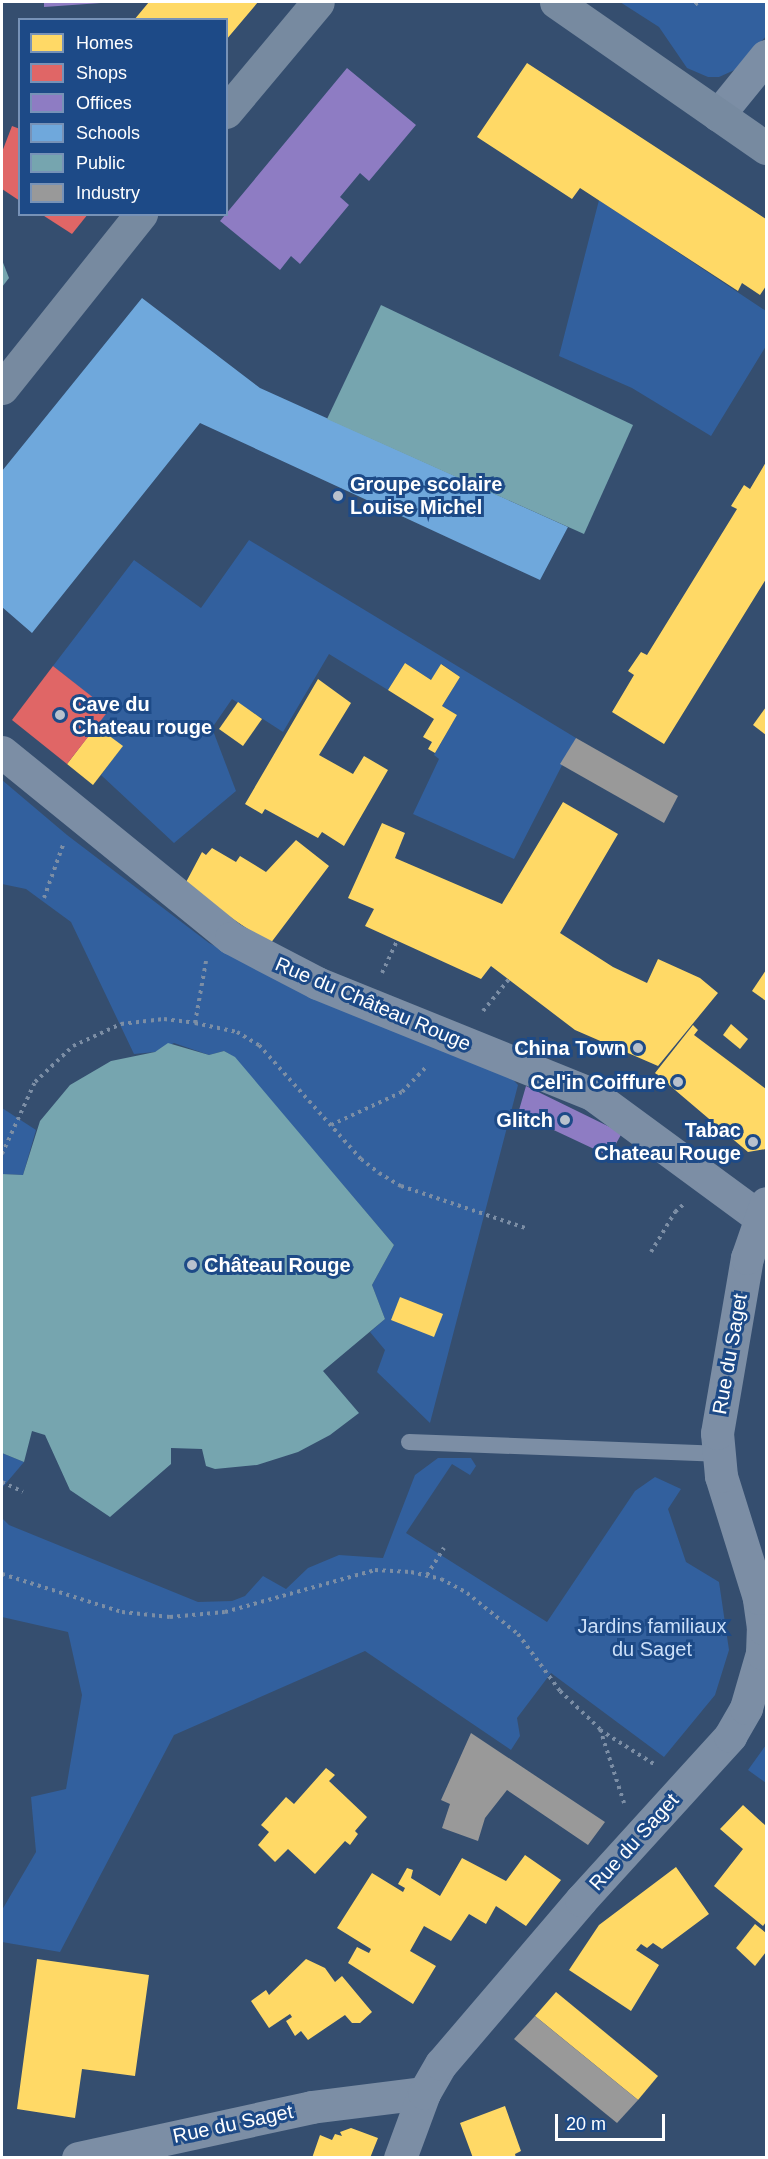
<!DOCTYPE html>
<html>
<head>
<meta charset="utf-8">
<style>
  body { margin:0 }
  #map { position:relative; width:768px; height:2159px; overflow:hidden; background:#354e6f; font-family:Arial,sans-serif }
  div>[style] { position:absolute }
  .green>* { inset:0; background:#32609e }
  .homes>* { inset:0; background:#ffd966 }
  .shops>* { inset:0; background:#e06666 }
  .offices>* { inset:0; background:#8e7cc3 }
  .schools>* { inset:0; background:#6fa8dc }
  .public>* { inset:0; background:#76a5af }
  .industry>* { inset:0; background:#999 }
  .path>* { height:4px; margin-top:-2px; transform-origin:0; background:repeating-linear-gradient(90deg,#7c8ea5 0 3px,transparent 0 7.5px) }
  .lane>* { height:16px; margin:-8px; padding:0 8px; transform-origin:8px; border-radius:8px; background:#7c8ea5 }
  .street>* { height:33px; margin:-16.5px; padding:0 16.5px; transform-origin:16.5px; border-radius:16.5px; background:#7c8ea5 }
  .secondary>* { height:33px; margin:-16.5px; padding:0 16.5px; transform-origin:16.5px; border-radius:16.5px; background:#778aa0 }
  .dots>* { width:16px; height:16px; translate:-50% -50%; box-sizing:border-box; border:3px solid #1d4a87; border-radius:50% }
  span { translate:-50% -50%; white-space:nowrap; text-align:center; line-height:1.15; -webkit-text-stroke:6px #1d4a87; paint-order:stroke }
  .poi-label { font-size:20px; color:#fff; font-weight:700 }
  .left { translate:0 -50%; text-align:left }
  .right { translate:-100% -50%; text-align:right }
  .street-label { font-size:20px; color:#fff }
  .park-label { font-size:20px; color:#cbdff8 }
  .frame { position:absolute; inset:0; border:3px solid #fff; pointer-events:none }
  .legend { position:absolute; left:18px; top:18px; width:210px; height:198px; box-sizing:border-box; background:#1d4a87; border:2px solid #7792b7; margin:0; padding:8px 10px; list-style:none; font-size:18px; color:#fff }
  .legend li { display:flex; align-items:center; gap:12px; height:30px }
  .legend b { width:30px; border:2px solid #7792b7 }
  .scale { position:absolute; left:555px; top:2114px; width:110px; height:27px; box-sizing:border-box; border:3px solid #fff; border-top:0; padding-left:8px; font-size:18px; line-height:21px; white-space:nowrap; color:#fff; -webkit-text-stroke:4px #1d4a87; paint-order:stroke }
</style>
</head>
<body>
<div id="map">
  <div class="green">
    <i style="clip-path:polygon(620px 2px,766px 2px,766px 36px,739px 68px,719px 77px,708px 77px,687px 68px,659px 27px)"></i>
    <i style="clip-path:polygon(599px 200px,766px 311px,766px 346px,711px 436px,632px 388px,559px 356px)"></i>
    <i style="clip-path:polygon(249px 540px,576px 738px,514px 859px,413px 814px,439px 759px,434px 755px,457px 715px,442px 706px,460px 677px,442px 664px,431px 680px,405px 663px,388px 690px,329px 654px,283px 732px,232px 699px,212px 728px,236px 791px,174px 843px,101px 775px,122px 747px,96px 726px,108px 710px,53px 666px,134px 560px,201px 608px)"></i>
    <i style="clip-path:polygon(2px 780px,67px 835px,209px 943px,321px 1000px,504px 1070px,518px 1085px,430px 1423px,377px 1372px,385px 1350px,370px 1332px,385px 1319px,372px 1285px,394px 1245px,234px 1057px,224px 1051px,209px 1055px,174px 1043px,155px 1052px,134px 1054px,71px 922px,26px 889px,2px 884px)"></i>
    <i style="clip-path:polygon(2px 1108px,36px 1130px,23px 1175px,2px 1174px)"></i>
    <i style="clip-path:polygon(2px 1453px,24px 1462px,2px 1488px)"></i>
    <i style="clip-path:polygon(438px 1458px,471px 1458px,476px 1466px,470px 1475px,452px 1464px,406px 1533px,547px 1622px,635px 1491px,655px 1477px,681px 1489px,668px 1509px,686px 1562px,719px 1582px,729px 1650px,715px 1695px,664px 1757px,551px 1673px,517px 1718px,520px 1736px,511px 1750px,365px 1651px,174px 1735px,60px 1952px,2px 1942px,2px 1910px,36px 1852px,31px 1797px,66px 1789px,82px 1695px,68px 1632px,2px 1617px,2px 1518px,9px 1525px,198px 1602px,232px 1601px,245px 1596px,263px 1576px,286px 1589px,308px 1568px,339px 1555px,383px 1558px,415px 1475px)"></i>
    <i style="clip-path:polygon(766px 1745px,766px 1783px,748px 1770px)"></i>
  </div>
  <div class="homes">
    <i style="clip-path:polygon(149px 2px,258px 2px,226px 40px,226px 20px,134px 20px)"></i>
    <i style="clip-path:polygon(527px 63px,766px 219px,766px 286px,760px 295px,742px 283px,738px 291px,580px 188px,572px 199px,477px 137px)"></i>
    <i style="clip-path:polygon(766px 462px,766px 579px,664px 744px,612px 712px,634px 675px,628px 671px,641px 652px,647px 655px,737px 509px,731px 506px,744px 485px,750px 489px)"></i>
    <i style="clip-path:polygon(405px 663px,431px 680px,441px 664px,460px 677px,442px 706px,457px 715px,435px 753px,428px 749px,432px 742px,423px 737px,434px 719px,388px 690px)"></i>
    <i style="clip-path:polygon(318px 679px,351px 703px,319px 755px,353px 774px,364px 756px,388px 770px,344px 846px,322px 832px,318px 838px,265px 809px,262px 814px,245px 804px)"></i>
    <i style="clip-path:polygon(238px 702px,262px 719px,243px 746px,219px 729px)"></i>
    <i style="clip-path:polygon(766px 707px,766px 735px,753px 725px)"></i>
    <i style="clip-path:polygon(96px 726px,123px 746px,93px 785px,67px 764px)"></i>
    <i style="clip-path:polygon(563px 802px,618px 834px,560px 933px,613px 967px,647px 983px,658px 959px,700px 978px,718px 993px,658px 1066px,575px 1030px,491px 966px,481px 979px,365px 926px,374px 909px,348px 898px,382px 823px,405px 833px,395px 858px,502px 904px)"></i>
    <i style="clip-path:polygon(296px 840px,329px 866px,270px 944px,184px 886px,202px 852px,206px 855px,212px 848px,236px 862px,240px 856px,266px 872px)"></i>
    <i style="clip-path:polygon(766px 970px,766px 1001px,752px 991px)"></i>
    <i style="clip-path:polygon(731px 1024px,748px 1039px,740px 1049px,723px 1035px)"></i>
    <i style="clip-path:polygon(693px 1025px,698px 1030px,694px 1035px,766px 1089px,766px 1149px,748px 1152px,655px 1073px)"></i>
    <i style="clip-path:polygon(400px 1297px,443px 1314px,434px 1337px,391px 1320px)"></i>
    <i style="clip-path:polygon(326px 1768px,335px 1775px,329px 1781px,367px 1817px,355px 1831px,358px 1834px,350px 1845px,345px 1841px,315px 1874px,288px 1849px,275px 1862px,258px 1845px,269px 1832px,261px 1825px,286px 1797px,294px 1804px)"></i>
    <i style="clip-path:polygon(743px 1805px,766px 1826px,766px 1922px,763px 1926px,714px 1886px,743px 1849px,720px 1829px)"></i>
    <i style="clip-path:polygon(525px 1855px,561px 1880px,526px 1926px,496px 1906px,486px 1924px,469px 1914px,451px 1941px,424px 1926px,410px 1951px,436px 1966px,413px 2004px,348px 1963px,357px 1947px,369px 1953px,371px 1949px,337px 1928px,372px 1873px,403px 1892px,405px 1888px,398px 1884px,407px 1868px,413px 1870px,411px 1878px,440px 1896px,462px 1858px,506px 1881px)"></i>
    <i style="clip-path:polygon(676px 1867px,709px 1914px,662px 1949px,653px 1943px,647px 1948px,641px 1944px,636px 1950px,659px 1965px,631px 2011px,569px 1970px,599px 1925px)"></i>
    <i style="clip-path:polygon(755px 1924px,766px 1933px,766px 1952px,755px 1966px,736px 1948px)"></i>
    <i style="clip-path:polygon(37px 1959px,149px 1975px,135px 2076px,82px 2069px,75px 2118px,17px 2109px)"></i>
    <i style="clip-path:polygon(306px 1959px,325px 1968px,335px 1982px,342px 1976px,372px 2012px,360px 2023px,352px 2023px,345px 2015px,308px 2040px,301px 2031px,295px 2036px,286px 2021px,292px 2017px,290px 2014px,269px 2028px,251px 2001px,266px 1990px,269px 1995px)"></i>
    <i style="clip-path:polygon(556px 1992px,658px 2076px,638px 2100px,535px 2016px)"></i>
    <i style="clip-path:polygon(505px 2106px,521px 2151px,515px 2154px,516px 2158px,473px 2158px,460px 2123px)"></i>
    <i style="clip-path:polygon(351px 2128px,378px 2138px,370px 2158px,312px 2158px,320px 2135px,332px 2140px,335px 2134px,342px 2136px,340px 2132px)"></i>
  </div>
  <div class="shops">
    <i style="clip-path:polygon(12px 126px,20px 129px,20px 201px,2px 189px,2px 152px)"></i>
    <i style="clip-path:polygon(41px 214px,88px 214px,72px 234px)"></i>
    <i style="clip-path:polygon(53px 666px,109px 710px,67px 764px,12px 720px)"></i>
  </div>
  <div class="offices">
    <i style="clip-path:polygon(44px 2px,101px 2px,101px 3px,44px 7px)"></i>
    <i style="clip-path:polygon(347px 68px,416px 125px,369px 181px,360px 173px,340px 197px,349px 205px,300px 264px,291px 256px,280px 270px,220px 221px)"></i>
    <i style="clip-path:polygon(526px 1086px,622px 1133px,609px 1156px,526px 1117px,522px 1126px,515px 1124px)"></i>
  </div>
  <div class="schools">
    <i style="clip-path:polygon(142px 298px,260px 388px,568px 527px,540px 580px,200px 423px,32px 633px,2px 607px,2px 471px)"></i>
  </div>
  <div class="public">
    <i style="clip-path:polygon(2px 260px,9px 278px,2px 287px)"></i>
    <i style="clip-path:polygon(381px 305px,633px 425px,584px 534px,327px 419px)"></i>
    <i style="clip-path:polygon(168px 1043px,209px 1055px,224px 1051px,235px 1057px,394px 1245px,372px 1285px,385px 1319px,323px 1371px,359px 1413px,330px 1435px,298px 1452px,257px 1465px,215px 1469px,206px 1466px,202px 1449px,171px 1448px,171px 1464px,110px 1517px,70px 1490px,45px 1435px,32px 1431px,24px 1462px,2px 1453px,2px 1174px,23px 1175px,40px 1121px,70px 1085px,111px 1061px,155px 1052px)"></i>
  </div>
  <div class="industry">
    <i style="clip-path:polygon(576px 738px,678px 796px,664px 823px,560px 764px)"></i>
    <i style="clip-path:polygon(471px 1733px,605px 1822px,588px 1845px,507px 1790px,485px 1818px,478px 1841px,442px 1828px,450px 1804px,441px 1800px)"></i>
    <i style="clip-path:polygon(535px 2016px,638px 2100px,617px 2123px,514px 2039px)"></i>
  </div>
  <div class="path">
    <i style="left:695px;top:5px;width:4px;rotate:-45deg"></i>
    <i style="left:44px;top:898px;width:56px;rotate:-70.3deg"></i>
    <i style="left:382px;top:973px;width:35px;rotate:-65deg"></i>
    <i style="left:483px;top:1011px;width:41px;rotate:-50.9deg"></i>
    <i style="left:195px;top:1023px;width:63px;rotate:-79.9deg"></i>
    <i style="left:331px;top:1125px;width:78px;rotate:-24.9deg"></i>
    <i style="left:402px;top:1092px;width:37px;rotate:-46deg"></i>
    <i style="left:2px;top:1154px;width:79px;rotate:-65.4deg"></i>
    <i style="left:35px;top:1082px;width:52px;rotate:-43.5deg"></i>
    <i style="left:73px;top:1046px;width:53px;rotate:-24.6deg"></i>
    <i style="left:121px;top:1024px;width:43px;rotate:-6.6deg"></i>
    <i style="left:164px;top:1019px;width:31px;rotate:7deg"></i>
    <i style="left:195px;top:1023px;width:43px;rotate:12.1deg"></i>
    <i style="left:237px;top:1032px;width:26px;rotate:31deg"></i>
    <i style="left:259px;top:1045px;width:153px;rotate:48.2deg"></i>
    <i style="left:361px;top:1159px;width:23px;rotate:38deg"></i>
    <i style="left:379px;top:1173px;width:26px;rotate:31deg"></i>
    <i style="left:401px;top:1186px;width:134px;rotate:18.7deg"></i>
    <i style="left:651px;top:1252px;width:47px;rotate:-59deg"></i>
    <i style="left:675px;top:1212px;width:12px;rotate:-42deg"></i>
    <i style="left:2px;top:1482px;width:23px;rotate:25deg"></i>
    <i style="left:2px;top:1574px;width:126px;rotate:17.6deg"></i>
    <i style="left:122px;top:1612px;width:48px;rotate:5.9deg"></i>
    <i style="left:170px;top:1617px;width:55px;rotate:-5.2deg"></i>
    <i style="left:225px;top:1612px;width:156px;rotate:-15.6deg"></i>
    <i style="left:375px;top:1570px;width:36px;rotate:3deg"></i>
    <i style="left:411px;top:1572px;width:31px;rotate:13deg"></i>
    <i style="left:441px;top:1579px;width:30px;rotate:28deg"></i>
    <i style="left:467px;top:1593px;width:65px;rotate:38.8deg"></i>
    <i style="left:518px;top:1634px;width:71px;rotate:53.6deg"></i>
    <i style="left:560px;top:1691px;width:55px;rotate:43.5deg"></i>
    <i style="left:600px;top:1729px;width:78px;rotate:72deg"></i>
    <i style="left:427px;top:1575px;width:32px;rotate:-58deg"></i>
    <i style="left:600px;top:1730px;width:67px;rotate:32.3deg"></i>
  </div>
  <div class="lane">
    <i style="left:409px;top:1442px;width:308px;rotate:2.2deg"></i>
  </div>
  <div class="street">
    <i style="left:718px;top:115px;width:76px;rotate:-50.9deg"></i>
    <i style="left:2px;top:752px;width:295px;rotate:39.1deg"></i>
    <i style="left:231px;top:938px;width:97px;rotate:27.6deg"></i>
    <i style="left:317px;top:983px;width:297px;rotate:22deg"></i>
    <i style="left:592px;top:1094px;width:216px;rotate:36.3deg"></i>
    <i style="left:78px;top:2158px;width:239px;rotate:-12.3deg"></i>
    <i style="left:311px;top:2107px;width:114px;rotate:-7.1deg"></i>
    <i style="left:400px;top:2158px;width:69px;rotate:-69.7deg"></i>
    <i style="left:424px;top:2093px;width:34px;rotate:-60deg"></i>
    <i style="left:441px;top:2064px;width:216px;rotate:-49.5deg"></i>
    <i style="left:581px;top:1900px;width:222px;rotate:-47.7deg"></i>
    <i style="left:730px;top:1736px;width:32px;rotate:-60deg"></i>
    <i style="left:746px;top:1708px;width:57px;rotate:-73.8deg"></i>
    <i style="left:762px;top:1653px;width:25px;rotate:-88deg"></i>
    <i style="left:763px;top:1628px;width:30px;rotate:-98deg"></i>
    <i style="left:759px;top:1598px;width:128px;rotate:-107.3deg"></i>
    <i style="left:721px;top:1476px;width:43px;rotate:-95.3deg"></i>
    <i style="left:717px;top:1433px;width:178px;rotate:-80.3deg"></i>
    <i style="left:747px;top:1258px;width:58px;rotate:-70.9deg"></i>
  </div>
  <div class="secondary">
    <i style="left:556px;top:2px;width:256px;rotate:34.8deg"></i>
    <i style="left:226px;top:112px;width:143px;rotate:-50.1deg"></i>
    <i style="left:2px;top:388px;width:223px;rotate:-51.4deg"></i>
  </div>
  <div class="dots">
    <i style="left:338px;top:496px;background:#b8c1cd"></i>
    <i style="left:60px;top:715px;background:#b8c1cd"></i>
    <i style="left:638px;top:1048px;background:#b8c1cd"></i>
    <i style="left:678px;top:1082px;background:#b8c1cd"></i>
    <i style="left:565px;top:1120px;background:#b8c1cd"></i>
    <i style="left:753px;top:1142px;background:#b8c1cd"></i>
    <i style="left:192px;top:1265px;background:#b8c1cd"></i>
  </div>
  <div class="poi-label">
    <span class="left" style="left:350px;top:496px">Groupe scolaire<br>Louise Michel</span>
    <span class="left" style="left:72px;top:716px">Cave du<br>Chateau rouge</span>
    <span class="right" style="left:626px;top:1048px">China Town</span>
    <span class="right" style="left:666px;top:1082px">Cel'in Coiffure</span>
    <span class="right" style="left:553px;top:1120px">Glitch</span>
    <span class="right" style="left:741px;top:1142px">Tabac<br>Chateau Rouge</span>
    <span class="left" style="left:204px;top:1265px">Château Rouge</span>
  </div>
  <div class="street-label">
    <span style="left:373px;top:1004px;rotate:23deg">Rue du Château Rouge</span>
    <span style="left:730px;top:1354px;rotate:-80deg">Rue du Saget</span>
    <span style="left:634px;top:1842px;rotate:-48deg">Rue du Saget</span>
    <span style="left:233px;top:2124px;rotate:-12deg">Rue du Saget</span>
  </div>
  <div class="park-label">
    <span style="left:652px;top:1638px">Jardins familiaux<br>du Saget</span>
  </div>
  <div class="frame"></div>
  <ul class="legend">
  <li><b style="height:16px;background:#ffd966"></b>Homes</li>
  <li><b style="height:16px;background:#e06666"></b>Shops</li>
  <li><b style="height:16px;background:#8e7cc3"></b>Offices</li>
  <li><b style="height:16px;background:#6fa8dc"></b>Schools</li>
  <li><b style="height:16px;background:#76a5af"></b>Public</li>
  <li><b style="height:16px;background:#999"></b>Industry</li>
  </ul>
  <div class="scale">20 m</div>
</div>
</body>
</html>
